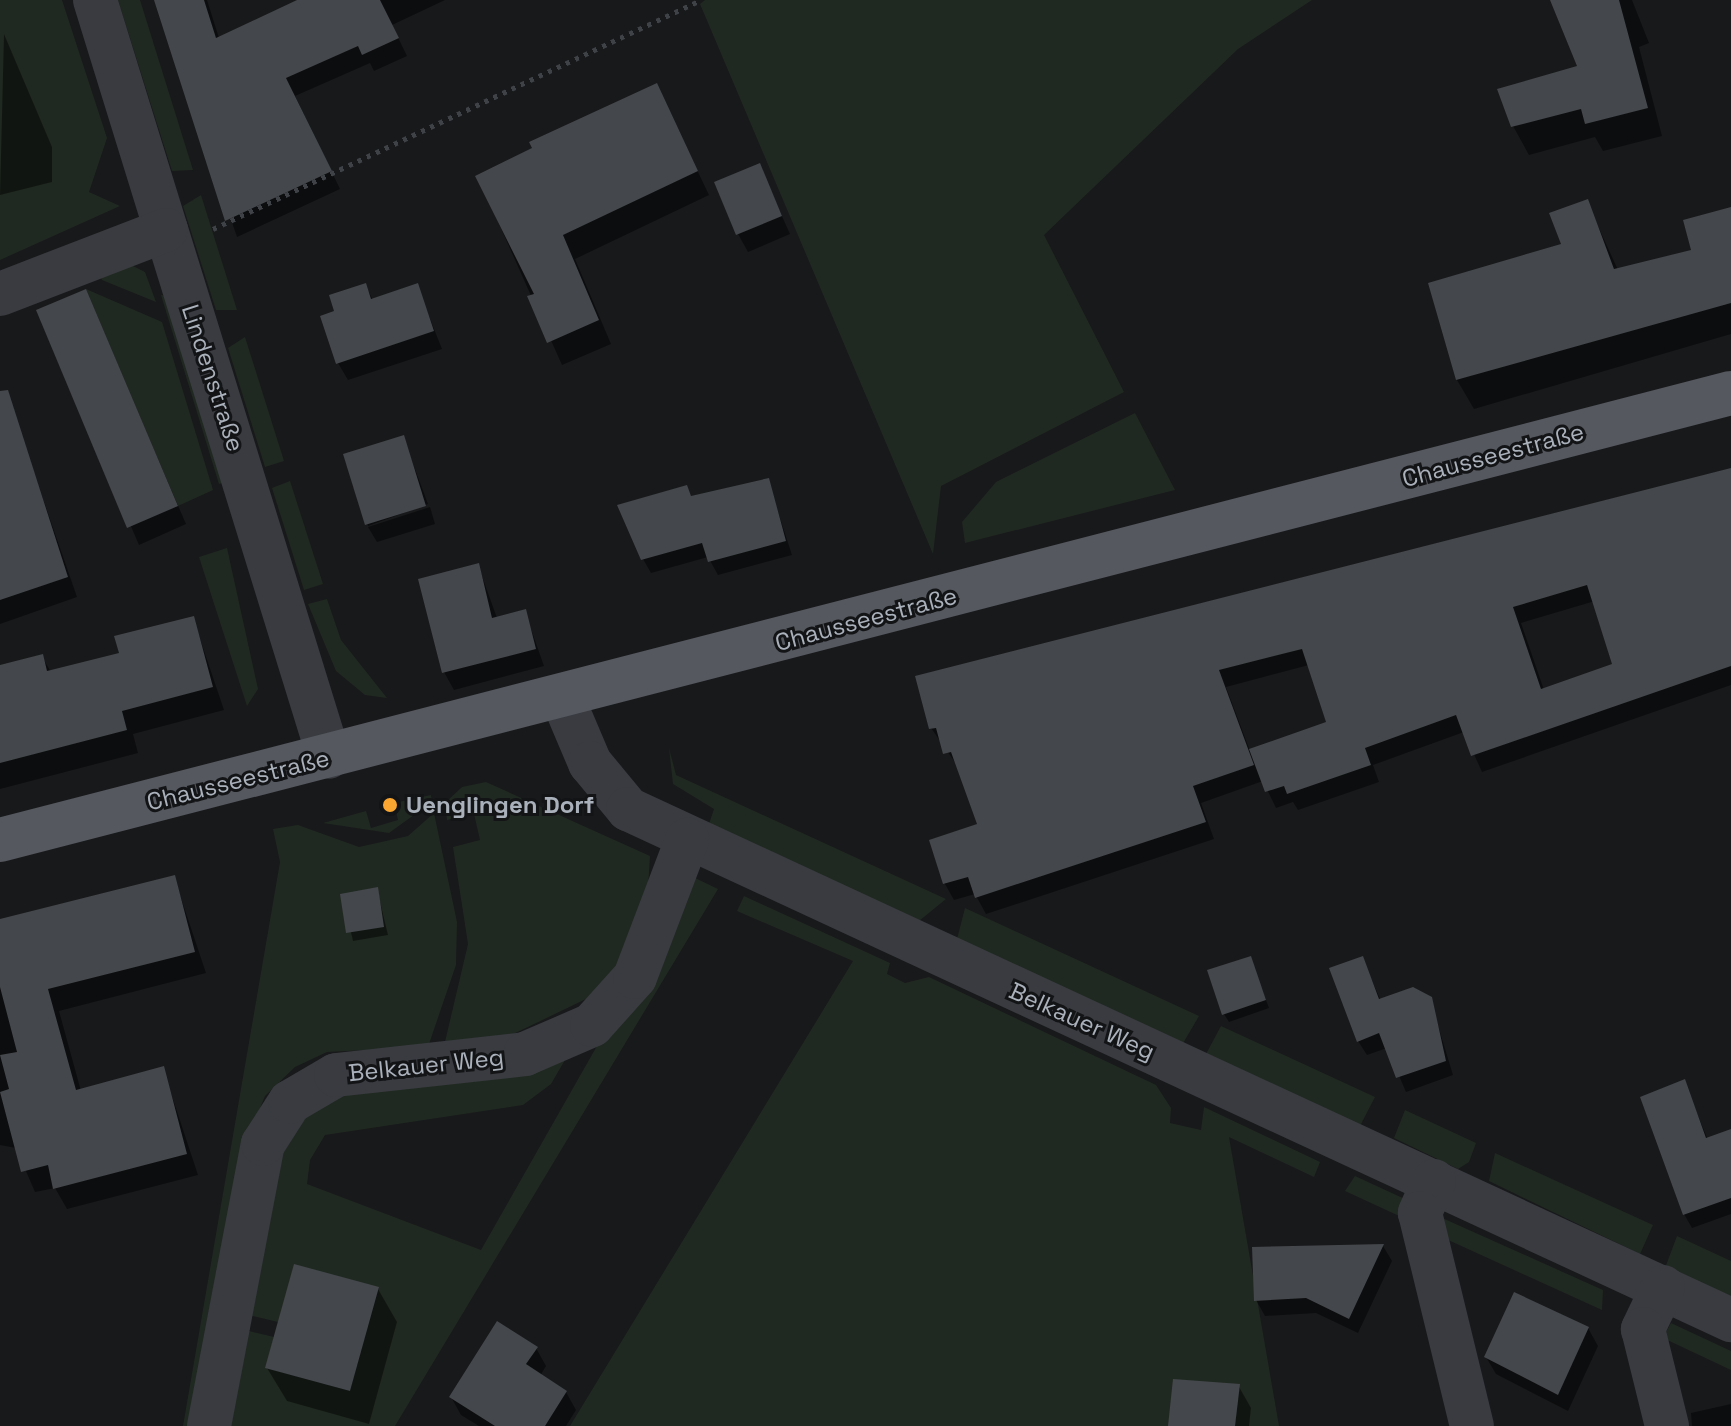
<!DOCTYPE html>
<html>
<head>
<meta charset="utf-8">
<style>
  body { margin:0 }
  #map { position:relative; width:1731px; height:1426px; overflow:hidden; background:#18191b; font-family:"Space Grotesk",sans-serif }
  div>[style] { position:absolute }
  .green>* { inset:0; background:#202921 }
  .shadow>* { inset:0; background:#0007 }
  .building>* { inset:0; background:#44474b }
  .path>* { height:5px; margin-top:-2.5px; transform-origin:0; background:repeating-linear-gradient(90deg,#3f4247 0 4px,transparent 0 10px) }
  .minor>* { height:44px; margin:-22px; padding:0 22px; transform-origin:22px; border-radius:22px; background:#393b40 }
  .major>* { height:44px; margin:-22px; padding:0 22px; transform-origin:22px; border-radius:22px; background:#55585f }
  .dots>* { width:22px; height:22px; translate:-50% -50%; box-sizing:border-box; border:4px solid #131416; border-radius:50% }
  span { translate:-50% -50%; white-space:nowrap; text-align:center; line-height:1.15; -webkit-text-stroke:6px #131416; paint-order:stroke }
  .street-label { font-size:24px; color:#aab1bb }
  .poi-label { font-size:24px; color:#aab1bb; font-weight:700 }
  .left { translate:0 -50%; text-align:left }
</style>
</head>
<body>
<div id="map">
  <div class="green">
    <i style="clip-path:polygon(0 0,62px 0,107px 138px,89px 192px,120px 206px,0 260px)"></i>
    <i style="clip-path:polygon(118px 0,140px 0,193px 170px,172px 171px)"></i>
    <i style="clip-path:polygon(705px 0,1312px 0,1238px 49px,1044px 235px,1124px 392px,941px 486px,933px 554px,700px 4px)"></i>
    <i style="clip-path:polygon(201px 195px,237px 310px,216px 310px,183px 206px)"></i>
    <i style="clip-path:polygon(125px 262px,145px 272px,156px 302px,102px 280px,95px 265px)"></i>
    <i style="clip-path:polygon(86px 289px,162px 322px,213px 490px,178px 506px)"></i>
    <i style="clip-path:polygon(161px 295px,167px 296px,229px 481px,219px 484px)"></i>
    <i style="clip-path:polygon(245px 337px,284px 461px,265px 467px,228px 348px)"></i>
    <i style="clip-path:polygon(1135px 413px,1175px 490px,965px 543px,962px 522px,996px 482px)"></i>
    <i style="clip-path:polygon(290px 481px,323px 584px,304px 590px,272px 488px)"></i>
    <i style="clip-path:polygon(227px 548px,258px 689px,247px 706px,199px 557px)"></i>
    <i style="clip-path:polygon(327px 599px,341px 640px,387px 698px,365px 695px,336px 671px,308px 604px)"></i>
    <i style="clip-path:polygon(669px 748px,676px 775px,946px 899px,919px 921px,709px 824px,714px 809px,673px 784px)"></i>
    <i style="clip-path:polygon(486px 782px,650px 856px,648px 888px,616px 974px,588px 998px,505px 1038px,444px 1046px,468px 944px,453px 847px,480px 840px,474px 814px,447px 820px,445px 803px,462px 787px)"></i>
    <i style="clip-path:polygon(431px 795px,432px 802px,389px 833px,323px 823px,366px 811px,371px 828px,398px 820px,394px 803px)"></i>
    <i style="clip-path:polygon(434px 813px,457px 922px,456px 965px,428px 1047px,327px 1052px,295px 1067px,265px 1096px,252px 1128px,197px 1426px,183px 1426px,280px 862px,273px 829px,298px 825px,359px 847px,408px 836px)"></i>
    <i style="clip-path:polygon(693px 877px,718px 889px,395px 1426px,223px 1426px,241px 1329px,274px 1337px,266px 1368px,350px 1391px,379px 1288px,278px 1322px,244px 1314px,280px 1140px,336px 1086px,572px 1048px,551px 1084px,523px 1105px,325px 1135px,310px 1160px,307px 1184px,481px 1250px)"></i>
    <i style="clip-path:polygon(744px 896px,890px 963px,887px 974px,905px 983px,929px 977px,1156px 1085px,1171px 1108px,1170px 1123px,1201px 1130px,1204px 1107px,1320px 1162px,1314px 1177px,1229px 1137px,1279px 1426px,570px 1426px,853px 961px,737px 911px)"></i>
    <i style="clip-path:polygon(965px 908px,1199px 1016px,1182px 1045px,957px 939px)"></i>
    <i style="clip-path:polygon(1221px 1026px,1375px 1097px,1360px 1126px,1206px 1054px)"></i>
    <i style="clip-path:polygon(1405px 1110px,1476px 1143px,1469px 1162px,1458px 1169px,1394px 1138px)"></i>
    <i style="clip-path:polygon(1495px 1153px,1653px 1225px,1640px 1254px,1489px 1181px)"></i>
    <i style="clip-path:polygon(1355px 1176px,1407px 1200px,1410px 1221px,1345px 1191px)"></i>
    <i style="clip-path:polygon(1440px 1217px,1603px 1290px,1602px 1310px,1435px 1234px)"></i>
    <i style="clip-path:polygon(1677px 1236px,1731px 1261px,1731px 1296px,1665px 1268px)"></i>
    <i style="clip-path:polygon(1671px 1323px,1731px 1351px,1731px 1370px,1663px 1338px)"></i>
  </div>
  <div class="shadow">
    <i style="clip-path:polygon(157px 0,207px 0,219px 38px,301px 0,445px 0,392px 25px,407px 56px,374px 71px,370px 63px,295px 96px,340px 189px,237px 237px)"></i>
    <i style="clip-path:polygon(1552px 0,1632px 0,1649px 43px,1639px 47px,1662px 136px,1603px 151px,1595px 137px,1529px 155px,1513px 126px,1579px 67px)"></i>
    <i style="clip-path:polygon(4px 34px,52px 147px,52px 182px,0 195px)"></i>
    <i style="clip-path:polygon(657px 86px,709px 195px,575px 259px,611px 344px,562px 365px,478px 177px)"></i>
    <i style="clip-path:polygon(759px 165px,790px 234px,748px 252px,738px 234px)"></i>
    <i style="clip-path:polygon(1587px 202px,1618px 270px,1694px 251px,1731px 210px,1731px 334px,1474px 409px,1457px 380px,1563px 245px)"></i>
    <i style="clip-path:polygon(365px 285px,373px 300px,417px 286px,442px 349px,348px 380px,338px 363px,336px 312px)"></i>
    <i style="clip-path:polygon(85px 291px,186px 524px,139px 545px,39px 311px)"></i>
    <i style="clip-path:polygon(403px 437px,428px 504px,368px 526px,345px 455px)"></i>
    <i style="clip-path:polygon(24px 444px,77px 597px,0 624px,0 454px)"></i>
    <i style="clip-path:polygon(evenodd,1731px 471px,1731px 685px,1482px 772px,1464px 732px,1373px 765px,1379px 782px,1298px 810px,1293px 802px,1276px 808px,1263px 781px,1201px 803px,1214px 839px,986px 914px,975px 894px,954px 900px,945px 884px,932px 841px,979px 825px,959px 768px,931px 728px,1731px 471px,1595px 601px,1614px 665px,1544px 690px,1521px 623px,1595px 601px,1731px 471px,1309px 665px,1329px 723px,1250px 751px,1226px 687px,1309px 665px)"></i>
    <i style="clip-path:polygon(768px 481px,792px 555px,718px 575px,708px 557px,651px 573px,643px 559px,686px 488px,692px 498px)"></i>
    <i style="clip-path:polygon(430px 507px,435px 524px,377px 542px,368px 527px)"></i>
    <i style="clip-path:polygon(478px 565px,497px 618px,525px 612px,544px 666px,454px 690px,444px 672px)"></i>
    <i style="clip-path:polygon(193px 618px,224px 710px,133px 734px,138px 753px,0 789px,0 667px,42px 657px,51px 672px,121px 655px)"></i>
    <i style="clip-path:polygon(174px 877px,206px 973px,59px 1011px,81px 1091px,163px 1069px,198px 1175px,67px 1209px,55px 1188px,35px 1192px,16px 1148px,0 1145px,0 921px)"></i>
    <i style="clip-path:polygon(377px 889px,388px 935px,353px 941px,342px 895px)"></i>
    <i style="clip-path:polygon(1362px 958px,1381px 1001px,1430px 999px,1453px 1075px,1406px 1092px,1387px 1048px,1367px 1055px,1358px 1041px)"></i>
    <i style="clip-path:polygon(1252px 963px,1269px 1008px,1229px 1022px,1224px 1014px)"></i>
    <i style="clip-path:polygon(1684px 1082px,1708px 1140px,1731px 1131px,1731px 1214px,1692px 1228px,1684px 1214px)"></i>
    <i style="clip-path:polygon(1383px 1246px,1392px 1261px,1358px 1333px,1316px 1313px,1265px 1316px,1256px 1300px,1254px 1249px)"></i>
    <i style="clip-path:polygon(378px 1289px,397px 1322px,369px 1424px,287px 1401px,267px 1368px)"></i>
    <i style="clip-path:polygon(1588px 1328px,1598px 1346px,1568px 1411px,1496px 1374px,1486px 1357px)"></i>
    <i style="clip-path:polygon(536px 1348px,546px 1366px,540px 1376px,566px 1392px,576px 1410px,566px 1426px,479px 1426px,461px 1415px,451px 1397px)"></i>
    <i style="clip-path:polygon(1238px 1385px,1251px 1408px,1249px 1426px,1170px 1426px)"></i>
    <i style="clip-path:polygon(1731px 1404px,1731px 1426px,1692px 1426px,1691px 1413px)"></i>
  </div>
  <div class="building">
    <i style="clip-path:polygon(154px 0,204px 0,216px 38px,297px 0,380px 0,399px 38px,362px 55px,358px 46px,286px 78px,332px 171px,225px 221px)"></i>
    <i style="clip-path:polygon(1550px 0,1619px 0,1648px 108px,1585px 124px,1581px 109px,1511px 127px,1497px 89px,1577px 66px)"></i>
    <i style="clip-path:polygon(657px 83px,698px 171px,563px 235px,599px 320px,547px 343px,527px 296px,534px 294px,475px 176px,532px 148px,529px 142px)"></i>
    <i style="clip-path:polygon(760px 163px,782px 216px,736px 235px,714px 182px)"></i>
    <i style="clip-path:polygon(1588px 199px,1614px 269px,1691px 250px,1683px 220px,1731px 207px,1731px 303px,1456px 380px,1428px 283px,1561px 244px,1549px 213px)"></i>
    <i style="clip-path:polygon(366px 283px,371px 299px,418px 283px,434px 331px,336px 364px,320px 316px,334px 311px,329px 295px)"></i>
    <i style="clip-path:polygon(86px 289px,178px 506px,127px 528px,36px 310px)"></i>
    <i style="clip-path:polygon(8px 390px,68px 577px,0 600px,0 391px)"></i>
    <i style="clip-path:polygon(404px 435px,426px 506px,365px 525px,343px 454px)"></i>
    <i style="clip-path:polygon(evenodd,1731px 468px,1731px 666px,1471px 756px,1456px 715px,1365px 748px,1371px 765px,1287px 794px,1284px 786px,1265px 792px,1249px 749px,1326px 722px,1302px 649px,1219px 670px,1254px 765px,1193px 786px,1206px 822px,975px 898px,968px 877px,943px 884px,929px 840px,977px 824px,951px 752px,943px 754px,936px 728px,929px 729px,915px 676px,1731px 468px,1587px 585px,1612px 664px,1541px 689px,1513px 607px,1587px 585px)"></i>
    <i style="clip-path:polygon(769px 478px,786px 541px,708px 562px,702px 543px,641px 560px,617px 505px,687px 485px,691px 496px)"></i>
    <i style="clip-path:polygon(479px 563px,492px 618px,526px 609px,536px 649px,442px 673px,418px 579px)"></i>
    <i style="clip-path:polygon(194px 616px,213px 687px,122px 711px,127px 730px,0 763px,0 665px,43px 654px,47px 671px,119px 653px,114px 636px)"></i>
    <i style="clip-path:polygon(175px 875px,195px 952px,48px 989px,76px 1090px,164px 1066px,187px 1154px,53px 1189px,48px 1165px,21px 1172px,0 1092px,9px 1089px,0 1055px,17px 1052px,0 987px,0 919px)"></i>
    <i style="clip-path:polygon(378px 887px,384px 927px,346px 933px,340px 894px)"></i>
    <i style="clip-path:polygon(1251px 956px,1266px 1000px,1222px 1015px,1207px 970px)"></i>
    <i style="clip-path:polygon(1363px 956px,1379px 999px,1413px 987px,1432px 997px,1446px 1061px,1396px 1078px,1379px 1033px,1357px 1042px,1329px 968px)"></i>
    <i style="clip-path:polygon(1685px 1079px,1706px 1138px,1731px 1129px,1731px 1198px,1683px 1215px,1640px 1097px)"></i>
    <i style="clip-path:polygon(1384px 1244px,1349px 1319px,1306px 1298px,1254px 1301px,1252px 1247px)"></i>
    <i style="clip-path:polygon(294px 1264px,379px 1287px,350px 1391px,265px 1368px)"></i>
    <i style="clip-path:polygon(1514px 1292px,1589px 1327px,1558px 1395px,1484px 1357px)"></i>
    <i style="clip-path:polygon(497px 1321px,538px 1347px,526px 1364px,567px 1391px,545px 1426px,495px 1426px,449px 1397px)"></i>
    <i style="clip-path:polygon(1173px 1379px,1240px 1384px,1235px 1426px,1168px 1426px)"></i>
  </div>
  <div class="path">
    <i style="left:213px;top:229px;width:539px;rotate:-25.14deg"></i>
  </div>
  <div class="minor">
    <i style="left:95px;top:0;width:792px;rotate:72.82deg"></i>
    <i style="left:0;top:294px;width:178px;rotate:-21.1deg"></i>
    <i style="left:562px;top:697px;width:72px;rotate:67deg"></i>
    <i style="left:590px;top:763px;width:60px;rotate:50.4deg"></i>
    <i style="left:628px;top:809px;width:1216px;rotate:24.86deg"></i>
    <i style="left:1434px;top:1181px;width:35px;rotate:114deg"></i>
    <i style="left:1420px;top:1213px;width:219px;rotate:76.3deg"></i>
    <i style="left:1663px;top:1287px;width:47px;rotate:115.5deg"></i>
    <i style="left:1643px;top:1329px;width:100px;rotate:76.1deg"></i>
    <i style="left:209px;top:1426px;width:287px;rotate:-79.2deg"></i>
    <i style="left:263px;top:1144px;width:50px;rotate:-57.3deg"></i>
    <i style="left:290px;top:1102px;width:53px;rotate:-30.4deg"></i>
    <i style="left:336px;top:1075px;width:190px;rotate:-6.3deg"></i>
    <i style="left:525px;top:1054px;width:73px;rotate:-23.4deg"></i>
    <i style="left:592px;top:1025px;width:64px;rotate:-48.1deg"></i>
    <i style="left:635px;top:977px;width:147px;rotate:-69.2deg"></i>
  </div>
  <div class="major">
    <i style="left:0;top:840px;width:1788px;rotate:-14.48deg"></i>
  </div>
  <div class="dots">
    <i style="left:390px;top:805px;background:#faa631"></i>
  </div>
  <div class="street-label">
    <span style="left:213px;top:378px;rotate:72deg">Lindenstraße</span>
    <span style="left:1493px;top:455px;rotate:-15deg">Chausseestraße</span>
    <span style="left:866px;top:619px;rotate:-15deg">Chausseestraße</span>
    <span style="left:238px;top:780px;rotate:-14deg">Chausseestraße</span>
    <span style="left:1082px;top:1021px;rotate:24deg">Belkauer Weg</span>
    <span style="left:426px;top:1065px;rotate:-6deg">Belkauer Weg</span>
  </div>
  <div class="poi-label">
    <span class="left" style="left:406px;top:805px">Uenglingen Dorf</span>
  </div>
</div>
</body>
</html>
